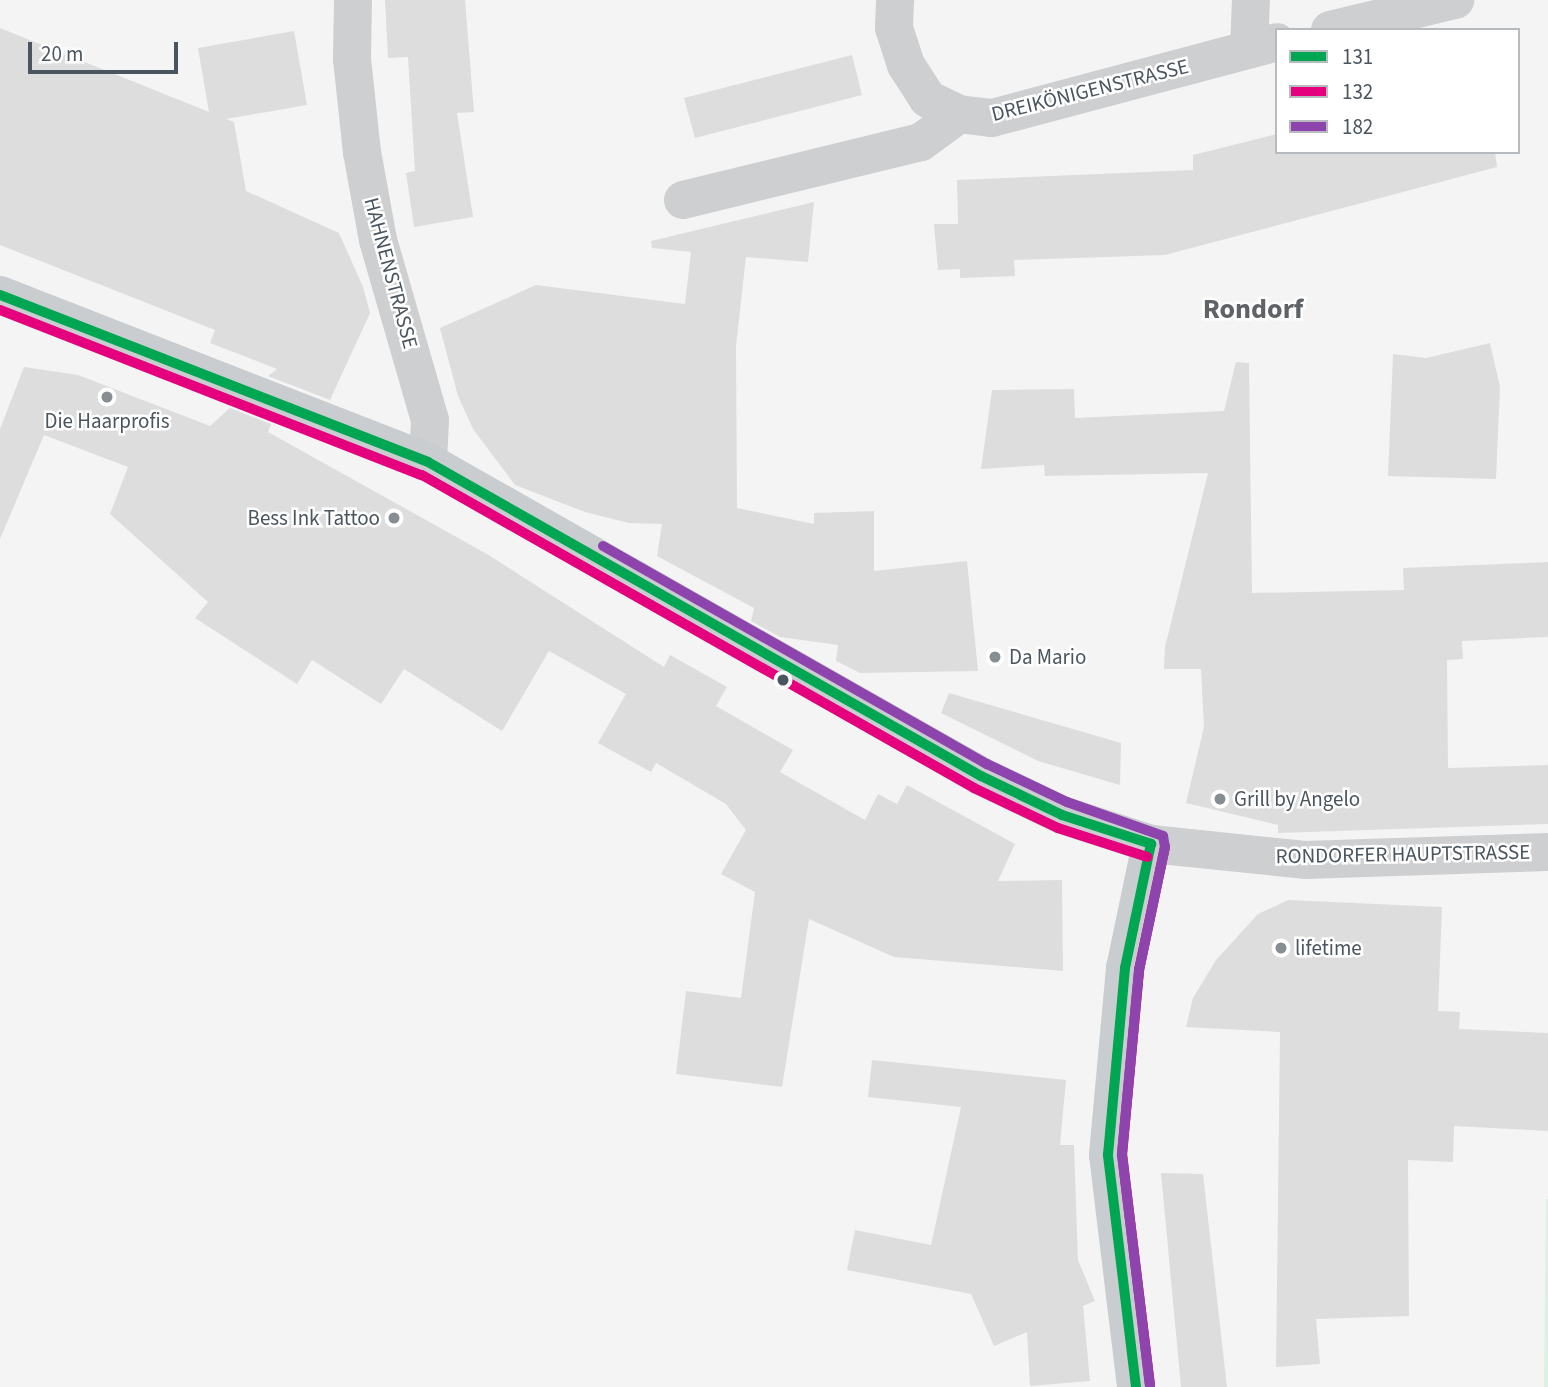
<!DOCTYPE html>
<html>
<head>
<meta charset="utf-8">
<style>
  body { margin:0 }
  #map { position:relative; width:1548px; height:1387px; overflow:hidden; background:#f4f4f4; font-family:"Source Sans 3",sans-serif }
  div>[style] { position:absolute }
  .green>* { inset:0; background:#daf1e4 }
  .building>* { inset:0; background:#ddddde }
  .minor>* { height:38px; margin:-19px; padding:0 19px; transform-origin:19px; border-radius:19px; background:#cecfd1 }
  .major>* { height:38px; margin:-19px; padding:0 19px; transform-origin:19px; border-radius:19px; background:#cacdd0 }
  .bus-1>* { height:10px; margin:-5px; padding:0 5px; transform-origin:5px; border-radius:5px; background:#00a651 }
  .bus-2>* { height:10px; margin:-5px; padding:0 5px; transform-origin:5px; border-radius:5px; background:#e5007d }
  .bus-3>* { height:10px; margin:-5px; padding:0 5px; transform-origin:5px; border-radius:5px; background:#8e44ad }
  .dots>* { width:19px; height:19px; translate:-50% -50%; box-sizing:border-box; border:4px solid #fff; border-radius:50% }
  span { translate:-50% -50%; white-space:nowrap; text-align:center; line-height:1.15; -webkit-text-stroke:5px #fff; paint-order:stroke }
  .street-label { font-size:21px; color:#4b555f }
  .poi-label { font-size:21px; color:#4b555f }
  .right { translate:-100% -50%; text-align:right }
  .left { translate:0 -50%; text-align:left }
  .district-label { font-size:28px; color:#5f6367; font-weight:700 }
  .legend { position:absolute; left:1275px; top:28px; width:245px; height:126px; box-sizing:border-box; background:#fff; border:2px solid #b7bbbf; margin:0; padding:9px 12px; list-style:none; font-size:21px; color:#4b555f }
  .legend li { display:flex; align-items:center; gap:14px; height:35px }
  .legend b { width:35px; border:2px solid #b7bbbf }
  .scale { position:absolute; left:28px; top:42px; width:150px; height:32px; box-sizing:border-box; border:4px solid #4b555f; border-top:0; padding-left:9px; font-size:21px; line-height:24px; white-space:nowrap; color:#4b555f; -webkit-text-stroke:5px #fff; paint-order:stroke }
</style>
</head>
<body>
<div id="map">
  <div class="green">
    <i style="clip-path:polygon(1546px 1199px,1548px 1199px,1548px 1387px,1544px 1387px)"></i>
  </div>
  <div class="building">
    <i style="clip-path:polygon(385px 0,465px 0,474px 112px,457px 113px,473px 217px,414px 227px,406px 173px,415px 171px,408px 57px,388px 58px)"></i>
    <i style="clip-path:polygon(0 28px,209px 112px,198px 48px,294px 31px,307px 105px,226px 119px,234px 122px,246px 191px,339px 233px,363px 287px,370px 313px,330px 400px,268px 376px,277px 369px,210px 343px,215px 330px,0 245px)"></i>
    <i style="clip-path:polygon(852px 55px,862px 95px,695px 138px,684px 98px)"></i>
    <i style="clip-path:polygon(1277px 134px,1277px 152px,1495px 152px,1497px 167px,1165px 255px,1014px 260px,1015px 276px,960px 278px,960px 269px,938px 270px,934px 224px,958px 224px,957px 180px,1193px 170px,1193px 155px)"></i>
    <i style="clip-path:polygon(814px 202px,808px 262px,746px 257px,736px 346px,737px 508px,814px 524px,814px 513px,874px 511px,874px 571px,967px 561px,978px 671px,860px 673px,836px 661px,838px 645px,780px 637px,751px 621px,754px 608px,657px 556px,662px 524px,629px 523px,585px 512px,515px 485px,473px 429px,458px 396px,440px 328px,536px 285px,685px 304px,691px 252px,652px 248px,651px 241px)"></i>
    <i style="clip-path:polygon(1490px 343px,1500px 387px,1496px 479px,1388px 476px,1393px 354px,1426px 358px)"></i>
    <i style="clip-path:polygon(1236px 362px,1249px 363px,1252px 593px,1404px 590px,1403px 568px,1548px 562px,1548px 637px,1462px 641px,1463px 659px,1447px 660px,1448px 768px,1548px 765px,1548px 824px,1278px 833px,1278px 825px,1186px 803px,1204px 727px,1201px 669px,1164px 669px,1165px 647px,1208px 473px,1045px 476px,1044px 465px,981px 469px,992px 390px,1074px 389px,1075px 418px,1224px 411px)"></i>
    <i style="clip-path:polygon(24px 367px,78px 375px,210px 426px,230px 408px,271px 424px,268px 432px,487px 554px,664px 667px,670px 655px,727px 687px,716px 706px,793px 750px,780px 772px,865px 820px,878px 794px,897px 804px,907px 785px,1015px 844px,998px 881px,1062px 880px,1063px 971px,894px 957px,809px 919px,782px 1087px,676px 1074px,686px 991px,741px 998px,755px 892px,721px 874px,746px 830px,726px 804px,656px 763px,651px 772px,598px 743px,626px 694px,549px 651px,502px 731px,404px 669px,381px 704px,312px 660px,297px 684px,195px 618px,208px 602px,110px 514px,128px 467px,44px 435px,0 539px,0 429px)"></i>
    <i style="clip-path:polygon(949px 693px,1121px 743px,1120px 785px,1038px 761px,941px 713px)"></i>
    <i style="clip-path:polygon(1288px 900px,1442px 907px,1438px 1011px,1460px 1012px,1459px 1029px,1548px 1033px,1548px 1131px,1454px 1126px,1453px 1162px,1408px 1160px,1409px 1316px,1316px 1319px,1320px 1364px,1276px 1367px,1280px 1032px,1186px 1027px,1193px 998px,1216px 960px,1258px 914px)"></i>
    <i style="clip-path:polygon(872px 1060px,1066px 1080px,1060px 1145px,1074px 1145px,1078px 1260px,1095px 1301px,1083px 1306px,1090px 1381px,1030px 1386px,1027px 1332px,994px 1346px,971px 1294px,847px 1270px,855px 1230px,931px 1245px,961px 1107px,868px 1097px)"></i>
    <i style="clip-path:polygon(1161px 1173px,1203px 1174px,1227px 1387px,1181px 1387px)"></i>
  </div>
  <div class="minor">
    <i style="left:353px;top:0;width:59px;rotate:91deg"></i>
    <i style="left:352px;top:59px;width:94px;rotate:83.9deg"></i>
    <i style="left:362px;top:152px;width:89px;rotate:79.7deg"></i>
    <i style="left:378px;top:240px;width:187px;rotate:73.9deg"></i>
    <i style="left:430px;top:420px;width:42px;rotate:92.7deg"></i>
    <i style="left:895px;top:0;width:28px;rotate:92deg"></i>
    <i style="left:894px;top:28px;width:39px;rotate:72deg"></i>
    <i style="left:906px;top:65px;width:40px;rotate:57.1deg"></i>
    <i style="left:928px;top:99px;width:34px;rotate:26deg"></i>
    <i style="left:959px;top:114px;width:33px;rotate:7deg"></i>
    <i style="left:992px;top:118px;width:295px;rotate:-14.9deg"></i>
    <i style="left:1330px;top:30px;width:129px;rotate:-13.5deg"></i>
    <i style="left:1249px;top:49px;width:49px;rotate:-87.7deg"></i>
    <i style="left:683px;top:200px;width:245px;rotate:-13.7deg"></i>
    <i style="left:921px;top:142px;width:47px;rotate:-36.4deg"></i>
    <i style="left:1151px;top:844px;width:155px;rotate:5.9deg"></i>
    <i style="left:1305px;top:860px;width:243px;rotate:-1.9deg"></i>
  </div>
  <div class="major">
    <i style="left:0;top:295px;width:459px;rotate:21.3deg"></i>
    <i style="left:428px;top:462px;width:636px;rotate:29.59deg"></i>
    <i style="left:981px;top:776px;width:90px;rotate:25.7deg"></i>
    <i style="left:1062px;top:815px;width:94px;rotate:18deg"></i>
    <i style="left:1151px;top:844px;width:127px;rotate:101.8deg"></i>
    <i style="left:1125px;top:968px;width:188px;rotate:95.2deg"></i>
    <i style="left:1108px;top:1155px;width:234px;rotate:83.1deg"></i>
  </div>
  <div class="bus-1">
    <i style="left:0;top:295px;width:459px;rotate:21.3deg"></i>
    <i style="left:428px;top:462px;width:636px;rotate:29.59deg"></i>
    <i style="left:981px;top:776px;width:90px;rotate:25.7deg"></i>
    <i style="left:1062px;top:815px;width:94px;rotate:18deg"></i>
    <i style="left:1136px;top:1387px;width:234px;rotate:-96.9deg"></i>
    <i style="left:1108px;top:1155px;width:188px;rotate:-84.8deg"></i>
    <i style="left:1125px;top:968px;width:127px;rotate:-78.2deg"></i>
  </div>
  <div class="bus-2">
    <i style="left:0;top:310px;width:453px;rotate:21.4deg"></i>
    <i style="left:422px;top:475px;width:635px;rotate:29.55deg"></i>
    <i style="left:974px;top:788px;width:93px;rotate:25.5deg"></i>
    <i style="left:1058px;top:828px;width:94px;rotate:18deg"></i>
    <i style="left:1150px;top:1385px;width:232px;rotate:-96.9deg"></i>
    <i style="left:1122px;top:1155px;width:186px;rotate:-84.7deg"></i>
    <i style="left:1139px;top:970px;width:126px;rotate:-78.1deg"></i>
  </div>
  <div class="bus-3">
    <i style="left:603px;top:546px;width:442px;rotate:29.6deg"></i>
    <i style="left:987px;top:764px;width:89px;rotate:25.4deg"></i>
    <i style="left:1067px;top:802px;width:102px;rotate:19.5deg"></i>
    <i style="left:1163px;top:836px;width:11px;rotate:80deg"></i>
    <i style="left:1165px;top:847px;width:126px;rotate:101.9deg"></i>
    <i style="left:1139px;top:970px;width:186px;rotate:95.3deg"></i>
    <i style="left:1122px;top:1155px;width:232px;rotate:83.1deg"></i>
  </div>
  <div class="dots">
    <i style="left:107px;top:397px;background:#868d93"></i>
    <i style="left:394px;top:518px;background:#868d93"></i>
    <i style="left:995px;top:657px;background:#868d93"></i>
    <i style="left:783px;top:680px;background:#4b555f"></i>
    <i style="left:1220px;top:799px;background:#868d93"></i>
    <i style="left:1281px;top:948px;background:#868d93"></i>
  </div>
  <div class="street-label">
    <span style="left:1090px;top:90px;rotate:-14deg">DREIKÖNIGENSTRASSE</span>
    <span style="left:391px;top:273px;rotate:75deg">HAHNENSTRASSE</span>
    <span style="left:1403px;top:854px;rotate:-1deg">RONDORFER HAUPTSTRASSE</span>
  </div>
  <div class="poi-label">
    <span style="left:107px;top:421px">Die Haarprofis</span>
    <span class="right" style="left:380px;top:518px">Bess Ink Tattoo</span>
    <span class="left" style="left:1009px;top:657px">Da Mario</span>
    <span class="left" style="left:1234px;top:799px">Grill by Angelo</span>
    <span class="left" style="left:1295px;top:948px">lifetime</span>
  </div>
  <div class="district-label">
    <span style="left:1253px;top:309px">Rondorf</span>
  </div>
  <ul class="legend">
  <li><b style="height:9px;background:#00a651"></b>131</li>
  <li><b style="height:9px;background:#e5007d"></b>132</li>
  <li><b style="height:9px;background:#8e44ad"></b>182</li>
  </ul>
  <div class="scale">20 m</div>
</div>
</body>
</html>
